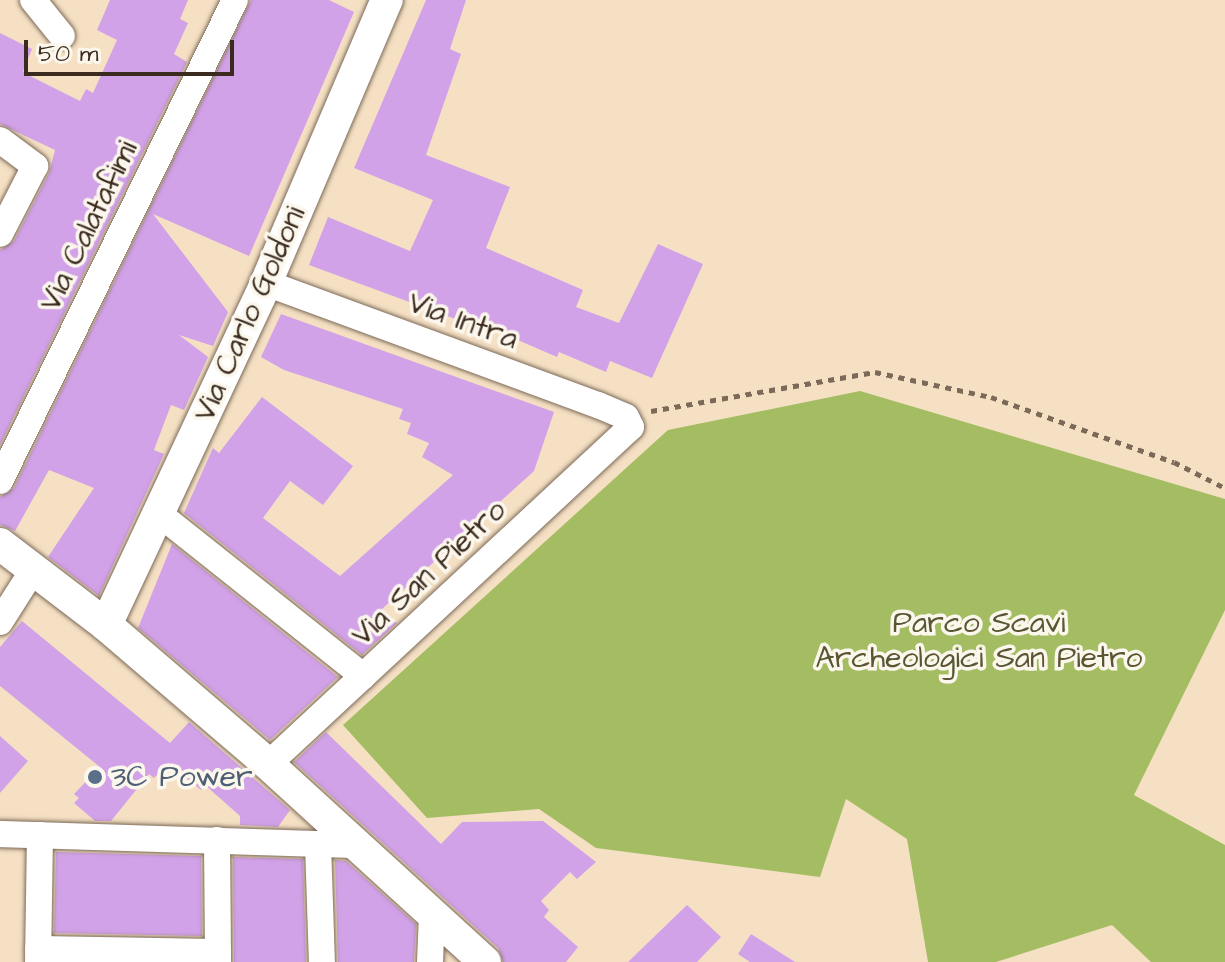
<!DOCTYPE html>
<html>
<head>
<meta charset="utf-8">
<style>
  body { margin:0 }
  #map { position:relative; width:1225px; height:962px; overflow:hidden; background:#f5e0c4; font-family:"Architects Daughter",sans-serif }
  div>[style] { position:absolute }
  .green>* { inset:0; background:#a4bd63 }
  .building>* { inset:0; background:#d2a2e8 }
  .path>* { height:5px; margin-top:-2.5px; transform-origin:0; background:repeating-linear-gradient(90deg,#7c6a58 0 6px,transparent 0 12px) }
  .roads { filter:drop-shadow(0 0 2px #7c6a58) drop-shadow(0 0 2px #7c6a58) }
  .minor>* { height:26px; margin:-13px; padding:0 13px; transform-origin:13px; border-radius:13px; background:#fff }
  .tertiary>* { height:32px; margin:-16px; padding:0 16px; transform-origin:16px; border-radius:16px; background:#fff }
  .dots>* { width:22px; height:22px; translate:-50% -50%; box-sizing:border-box; border:4px solid #fbf7ec; border-radius:50% }
  span { translate:-50% -50%; white-space:nowrap; text-align:center; line-height:1.15; -webkit-text-stroke:7px #fbf7ec; paint-order:stroke }
  .street-label { font-size:30px; color:#3b2a1e }
  .park-label { font-size:30px; color:#5a5633 }
  .service-label { font-size:30px; color:#4e5e75 }
  .left { translate:0 -50%; text-align:left }
  .scale { position:absolute; left:24px; top:40px; width:210px; height:36px; box-sizing:border-box; border:4px solid #3b2a1e; border-top:0; padding-left:10px; font-size:24px; line-height:28px; white-space:nowrap; color:#3b2a1e; -webkit-text-stroke:6px #fbf7ec; paint-order:stroke }
</style>
</head>
<body>
<div id="map">
  <div class="green">
    <i style="clip-path:polygon(860px 391px,1225px 499px,1225px 610px,1134px 795px,1225px 845px,1225px 962px,1151px 962px,1112px 925px,996px 962px,928px 962px,907px 839px,846px 799px,820px 877px,596px 848px,539px 809px,427px 818px,343px 725px,668px 430px)"></i>
  </div>
  <div class="building">
    <i style="clip-path:polygon(110px 0,188px 0,180px 19px,188px 23px,174px 54px,187px 62px,0 445px,0 250px,14px 241px,49px 173px,55px 150px,0 124px,0 33px,32px 49px,23px 71px,28px 75px,80px 101px,86px 89px,93px 93px,117px 40px,97px 30px)"></i>
    <i style="clip-path:polygon(251px 0,329px 0,354px 12px,249px 256px,153px 214px,228px 312px,213px 346px,179px 335px,208px 357px,184px 410px,171px 405px,154px 450px,164px 454px,99px 596px,48px 557px,94px 488px,49px 470px,15px 531px,0 525px,0 497px,14px 488px)"></i>
    <i style="clip-path:polygon(426px 0,466px 0,450px 49px,461px 54px,426px 155px,510px 187px,486px 248px,583px 290px,576px 307px,619px 323px,658px 244px,703px 264px,652px 378px,610px 361px,606px 372px,559px 352px,557px 357px,472px 320px,469px 324px,309px 265px,328px 217px,410px 251px,433px 200px,354px 168px)"></i>
    <i style="clip-path:polygon(281px 314px,554px 412px,534px 471px,382px 609px,397px 623px,362px 655px,184px 513px,213px 448px,219px 453px,262px 397px,353px 466px,323px 505px,290px 481px,263px 518px,340px 576px,453px 475px,422px 457px,429px 443px,407px 434px,411px 423px,399px 419px,403px 409px,284px 370px,261px 357px)"></i>
    <i style="clip-path:polygon(172px 544px,338px 677px,270px 740px,138px 628px)"></i>
    <i style="clip-path:polygon(22px 621px,170px 743px,189px 722px,290px 810px,278px 827px,240px 825px,240px 816px,205px 785px,201px 790px,168px 763px,154px 778px,149px 774px,111px 821px,95px 821px,74px 803px,79px 798px,74px 794px,100px 767px,0 686px,0 647px)"></i>
    <i style="clip-path:polygon(326px 732px,441px 844px,462px 822px,543px 821px,596px 862px,577px 879px,570px 872px,541px 901px,549px 910px,544px 917px,578px 947px,566px 962px,503px 962px,498px 948px,294px 762px)"></i>
    <i style="clip-path:polygon(0 736px,28px 761px,0 793px)"></i>
    <i style="clip-path:polygon(56px 852px,201px 856px,202px 936px,54px 933px)"></i>
    <i style="clip-path:polygon(233px 857px,303px 859px,306px 962px,234px 962px)"></i>
    <i style="clip-path:polygon(335px 860px,346px 861px,416px 924px,414px 962px,338px 962px)"></i>
    <i style="clip-path:polygon(687px 905px,721px 937px,697px 962px,628px 962px)"></i>
    <i style="clip-path:polygon(751px 934px,795px 962px,750px 962px,738px 954px)"></i>
  </div>
  <div class="path">
    <i style="left:651px;top:411px;width:227px;rotate:-9.9deg"></i>
    <i style="left:875px;top:372px;width:119px;rotate:12.2deg"></i>
    <i style="left:991px;top:397px;width:194px;rotate:19.6deg"></i>
    <i style="left:1174px;top:462px;width:57px;rotate:27deg"></i>
  </div>
  <div class="roads">
    <div class="minor">
      <i style="left:33px;top:0;width:46px;rotate:51.1deg"></i>
      <i style="left:0;top:140px;width:44px;rotate:36.6deg"></i>
      <i style="left:35px;top:166px;width:76px;rotate:117.2deg"></i>
      <i style="left:266px;top:283px;width:354px;rotate:20.2deg"></i>
      <i style="left:598px;top:405px;width:30px;rotate:23deg"></i>
      <i style="left:626px;top:417px;width:11px;rotate:63deg"></i>
      <i style="left:631px;top:427px;width:495px;rotate:137.1deg"></i>
      <i style="left:0;top:481px;width:535px;rotate:-63.96deg"></i>
      <i style="left:158px;top:513px;width:262px;rotate:38.5deg"></i>
      <i style="left:0;top:622px;width:62px;rotate:-57.6deg"></i>
      <i style="left:0;top:834px;width:357px;rotate:1.8deg"></i>
      <i style="left:217px;top:840px;width:122px;rotate:89.5deg"></i>
      <i style="left:318px;top:844px;width:118px;rotate:88.1deg"></i>
      <i style="left:38px;top:949px;width:180px;rotate:1deg"></i>
      <i style="left:38px;top:962px;width:127px;rotate:-89.1deg"></i>
      <i style="left:430px;top:962px;width:48px;rotate:-87.6deg"></i>
    </div>
    <div class="tertiary">
      <i style="left:0;top:544px;width:133px;rotate:37.4deg"></i>
      <i style="left:106px;top:625px;width:213px;rotate:40.6deg"></i>
      <i style="left:268px;top:764px;width:294px;rotate:42.4deg"></i>
      <i style="left:106px;top:625px;width:378px;rotate:-64.9deg"></i>
      <i style="left:266px;top:283px;width:308px;rotate:-66.9deg"></i>
    </div>
  </div>
  <div class="dots">
    <i style="left:95px;top:777px;background:#5c6f8a"></i>
  </div>
  <div class="street-label">
    <span style="left:89px;top:226px;rotate:-64deg">Via Calatafimi</span>
    <span style="left:250px;top:314px;rotate:-66deg">Via Carlo Goldoni</span>
    <span style="left:463px;top:321px;rotate:20deg">Via Intra</span>
    <span style="left:429px;top:573px;rotate:-43deg">Via San Pietro</span>
  </div>
  <div class="park-label">
    <span style="left:979px;top:640px">Parco Scavi<br>Archeologici San Pietro</span>
  </div>
  <div class="service-label">
    <span class="left" style="left:111px;top:777px">3C Power</span>
  </div>
  <div class="scale">50 m</div>
</div>
</body>
</html>
